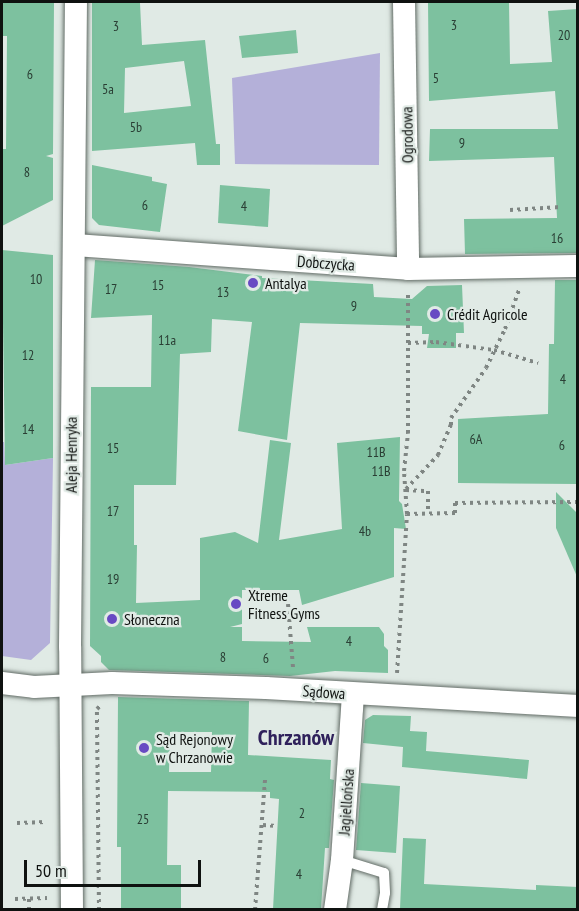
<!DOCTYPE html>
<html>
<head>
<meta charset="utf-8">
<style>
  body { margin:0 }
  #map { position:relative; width:579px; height:911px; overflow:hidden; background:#e0eae5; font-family:"PT Sans Narrow",sans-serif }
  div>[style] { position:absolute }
  .green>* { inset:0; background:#b4b0d9 }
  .building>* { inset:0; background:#7dc19f }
  .path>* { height:4px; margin-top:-2px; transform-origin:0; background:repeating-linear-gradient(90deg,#7f8683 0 3px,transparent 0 7.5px) }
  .roads { filter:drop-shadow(0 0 2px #626c66) drop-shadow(0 0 2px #626c66) }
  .lane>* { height:10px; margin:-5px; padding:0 5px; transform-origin:5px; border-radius:5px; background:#fff }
  .street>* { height:22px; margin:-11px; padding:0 11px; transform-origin:11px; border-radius:11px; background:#fff }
  .dots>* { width:16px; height:16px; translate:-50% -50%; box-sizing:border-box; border:3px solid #e0eae5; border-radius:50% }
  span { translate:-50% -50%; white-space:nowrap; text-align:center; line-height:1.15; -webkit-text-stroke:4.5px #e0eae5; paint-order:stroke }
  .number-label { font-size:14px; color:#2a3e34 }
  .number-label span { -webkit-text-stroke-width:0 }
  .street-label { font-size:16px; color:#0f1210 }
  .poi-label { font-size:16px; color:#0f1210 }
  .left { translate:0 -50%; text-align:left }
  .district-label { font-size:22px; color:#2f215b; font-weight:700 }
  .frame { position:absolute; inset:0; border:3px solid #0f1210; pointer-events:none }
  .scale { position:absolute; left:24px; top:860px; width:177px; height:27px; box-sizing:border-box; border:3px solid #0f1210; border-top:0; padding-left:8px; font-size:18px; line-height:21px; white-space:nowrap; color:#0f1210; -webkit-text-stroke:4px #e0eae5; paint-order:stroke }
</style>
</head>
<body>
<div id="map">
  <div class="green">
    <i style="clip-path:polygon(380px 53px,379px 165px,235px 164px,232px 78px)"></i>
    <i style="clip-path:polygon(2px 442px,4px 442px,5px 465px,53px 458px,50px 643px,31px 660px,2px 656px)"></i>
  </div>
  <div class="building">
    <i style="clip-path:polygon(2px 2px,54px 2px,53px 154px,46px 156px,53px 158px,53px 200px,2px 226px,2px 149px,6px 149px,7px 36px,2px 36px)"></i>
    <i style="clip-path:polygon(evenodd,92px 2px,140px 3px,142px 45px,205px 40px,216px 144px,220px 144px,220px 165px,197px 165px,195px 143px,92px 151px,92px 2px,184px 61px,191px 106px,124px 113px,125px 68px,184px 61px)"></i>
    <i style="clip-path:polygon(428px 2px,509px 2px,510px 64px,552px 62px,548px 11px,578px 9px,578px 253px,465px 254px,464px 219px,557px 218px,554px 157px,429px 161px,430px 129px,558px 129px,555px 91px,429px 101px)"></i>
    <i style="clip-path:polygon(296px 30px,298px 53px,242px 58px,239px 36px)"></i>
    <i style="clip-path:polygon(92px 165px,152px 177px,152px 181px,167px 184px,160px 232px,99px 225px,92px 218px)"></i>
    <i style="clip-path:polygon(220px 185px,270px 189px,268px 227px,218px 223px)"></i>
    <i style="clip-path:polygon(2px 250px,53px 255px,53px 458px,5px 465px)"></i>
    <i style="clip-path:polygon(95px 260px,189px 267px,262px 276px,262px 278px,373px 284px,374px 297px,412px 299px,427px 286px,462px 285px,464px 333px,456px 333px,456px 348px,427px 348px,429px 334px,422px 334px,422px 326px,300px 323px,287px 440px,238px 431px,252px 322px,212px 319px,211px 352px,180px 354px,176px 485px,134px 485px,134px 545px,137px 545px,136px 603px,200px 600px,200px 538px,235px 532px,258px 543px,270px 440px,291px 443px,279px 540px,342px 529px,337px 443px,400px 437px,399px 501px,402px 504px,406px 529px,394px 528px,394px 577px,302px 605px,299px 590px,242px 590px,242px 624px,230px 627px,242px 627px,242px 641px,311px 642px,307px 627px,379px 627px,384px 634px,384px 646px,388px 650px,388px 673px,335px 671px,290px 676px,109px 670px,101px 662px,101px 656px,90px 646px,91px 387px,151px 387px,152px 315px,91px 318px)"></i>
    <i style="clip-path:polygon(555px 280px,578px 280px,578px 484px,458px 483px,458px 419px,548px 414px,549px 344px,554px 344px)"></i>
    <i style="clip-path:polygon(556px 492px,578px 514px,578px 579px,556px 528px)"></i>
    <i style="clip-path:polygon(evenodd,118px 697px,249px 701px,248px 755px,331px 760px,330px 779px,334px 780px,329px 848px,325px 848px,321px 909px,273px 909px,279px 799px,270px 798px,270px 792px,168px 791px,167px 865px,181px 865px,181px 909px,121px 909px,121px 847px,117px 847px,118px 697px,170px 732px,212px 732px,211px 772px,169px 772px,170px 732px)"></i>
    <i style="clip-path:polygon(373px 715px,411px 716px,410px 731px,427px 732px,426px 751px,529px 760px,527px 779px,402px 767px,403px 747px,363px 743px,365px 720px)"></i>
    <i style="clip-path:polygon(361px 783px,400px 786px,396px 853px,356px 850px)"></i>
    <i style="clip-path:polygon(403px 838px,426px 839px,424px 884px,536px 890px,536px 885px,578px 887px,578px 909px,400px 909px)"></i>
  </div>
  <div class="path">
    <i style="left:510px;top:210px;width:51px;rotate:-3.4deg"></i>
    <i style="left:408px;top:343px;width:28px;rotate:-2deg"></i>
    <i style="left:436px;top:342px;width:59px;rotate:7.9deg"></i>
    <i style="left:494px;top:350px;width:46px;rotate:16.5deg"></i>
    <i style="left:406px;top:489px;width:47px;rotate:-46.7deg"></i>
    <i style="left:438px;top:455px;width:33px;rotate:-67deg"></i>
    <i style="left:451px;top:425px;width:7px;rotate:-90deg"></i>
    <i style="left:451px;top:418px;width:61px;rotate:-55deg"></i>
    <i style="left:486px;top:368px;width:43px;rotate:-64deg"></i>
    <i style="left:505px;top:329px;width:41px;rotate:-70.3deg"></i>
    <i style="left:406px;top:490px;width:22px;rotate:3deg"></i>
    <i style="left:428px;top:491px;width:22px;rotate:90deg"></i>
    <i style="left:407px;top:514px;width:48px;rotate:-1.2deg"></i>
    <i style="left:455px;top:513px;width:10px;rotate:-90deg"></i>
    <i style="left:455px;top:503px;width:123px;rotate:-0.5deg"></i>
    <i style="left:288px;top:604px;width:64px;rotate:85.5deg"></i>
    <i style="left:397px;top:673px;width:159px;rotate:-86.4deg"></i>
    <i style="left:407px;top:514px;width:43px;rotate:-94deg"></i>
    <i style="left:404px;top:471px;width:38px;rotate:-84deg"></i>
    <i style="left:408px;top:433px;width:142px;rotate:-90deg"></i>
    <i style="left:17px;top:823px;width:29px;rotate:-2deg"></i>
    <i style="left:263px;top:825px;width:14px;rotate:4deg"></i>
    <i style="left:15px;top:899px;width:32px;rotate:-2deg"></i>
    <i style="left:29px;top:910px;width:11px;rotate:-90deg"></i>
    <i style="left:99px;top:910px;width:201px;rotate:-90.6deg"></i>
    <i style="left:97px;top:709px;width:4px;rotate:-45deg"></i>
    <i style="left:255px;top:910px;width:131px;rotate:-85.6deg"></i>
  </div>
  <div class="roads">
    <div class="lane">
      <i style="left:342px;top:860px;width:44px;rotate:17.2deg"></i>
      <i style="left:384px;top:873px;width:20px;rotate:87deg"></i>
      <i style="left:385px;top:893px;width:17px;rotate:100deg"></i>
    </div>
    <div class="street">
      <i style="left:404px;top:2px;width:267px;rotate:89.1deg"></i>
      <i style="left:75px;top:245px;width:334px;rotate:4.1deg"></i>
      <i style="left:408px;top:269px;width:170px;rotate:-1deg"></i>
      <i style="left:2px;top:683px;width:32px;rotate:7deg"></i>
      <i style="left:34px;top:687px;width:78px;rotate:-2.9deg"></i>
      <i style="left:112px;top:683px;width:154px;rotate:1.9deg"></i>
      <i style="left:266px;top:688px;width:313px;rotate:3.3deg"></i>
      <i style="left:72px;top:910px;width:263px;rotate:-90.4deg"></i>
      <i style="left:70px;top:647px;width:645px;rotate:-89.47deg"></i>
      <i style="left:335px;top:910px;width:50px;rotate:-82deg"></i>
      <i style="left:342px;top:860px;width:166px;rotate:-86.2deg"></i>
    </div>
  </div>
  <div class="dots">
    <i style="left:253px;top:283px;background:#684ac3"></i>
    <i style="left:435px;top:314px;background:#684ac3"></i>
    <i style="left:236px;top:604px;background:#684ac3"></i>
    <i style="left:112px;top:619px;background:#684ac3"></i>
    <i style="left:144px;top:748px;background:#684ac3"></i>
  </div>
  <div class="number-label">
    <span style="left:454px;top:25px">3</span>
    <span style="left:116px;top:26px">3</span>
    <span style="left:564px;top:35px">20</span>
    <span style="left:30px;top:74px">6</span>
    <span style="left:436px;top:78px">5</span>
    <span style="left:108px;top:89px">5a</span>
    <span style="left:136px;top:127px">5b</span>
    <span style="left:462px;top:143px">9</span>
    <span style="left:27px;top:172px">8</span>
    <span style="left:145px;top:205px">6</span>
    <span style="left:244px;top:206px">4</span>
    <span style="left:557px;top:238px">16</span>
    <span style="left:36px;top:279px">10</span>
    <span style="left:158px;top:285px">15</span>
    <span style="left:111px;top:289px">17</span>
    <span style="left:223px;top:292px">13</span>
    <span style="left:354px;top:306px">9</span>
    <span style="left:167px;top:340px">11a</span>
    <span style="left:28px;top:355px">12</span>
    <span style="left:563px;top:379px">4</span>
    <span style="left:28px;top:429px">14</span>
    <span style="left:476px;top:439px">6A</span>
    <span style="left:562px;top:445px">6</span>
    <span style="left:113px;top:448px">15</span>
    <span style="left:376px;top:452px">11B</span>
    <span style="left:381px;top:471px">11B</span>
    <span style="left:113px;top:511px">17</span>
    <span style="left:365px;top:531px">4b</span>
    <span style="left:113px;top:579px">19</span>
    <span style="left:349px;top:641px">4</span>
    <span style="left:223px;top:657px">8</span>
    <span style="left:266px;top:658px">6</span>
    <span style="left:302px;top:813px">2</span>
    <span style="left:143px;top:819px">25</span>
    <span style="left:299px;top:874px">4</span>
  </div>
  <div class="street-label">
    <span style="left:407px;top:135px;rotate:-91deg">Ogrodowa</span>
    <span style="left:326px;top:263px;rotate:4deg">Dobczycka</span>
    <span style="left:71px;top:455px;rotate:-90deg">Aleja Henryka</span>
    <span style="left:324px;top:692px;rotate:4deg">Sądowa</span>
    <span style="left:346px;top:802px;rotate:-86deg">Jagiellońska</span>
  </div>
  <div class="poi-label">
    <span class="left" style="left:265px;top:283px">Antalya</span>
    <span class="left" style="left:447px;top:314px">Crédit Agricole</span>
    <span class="left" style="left:248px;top:604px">Xtreme<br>Fitness Gyms</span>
    <span class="left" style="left:124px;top:619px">Słoneczna</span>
    <span class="left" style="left:156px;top:748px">Sąd Rejonowy<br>w Chrzanowie</span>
  </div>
  <div class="district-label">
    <span style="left:296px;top:738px">Chrzanów</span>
  </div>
  <div class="frame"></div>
  <div class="scale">50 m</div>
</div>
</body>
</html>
